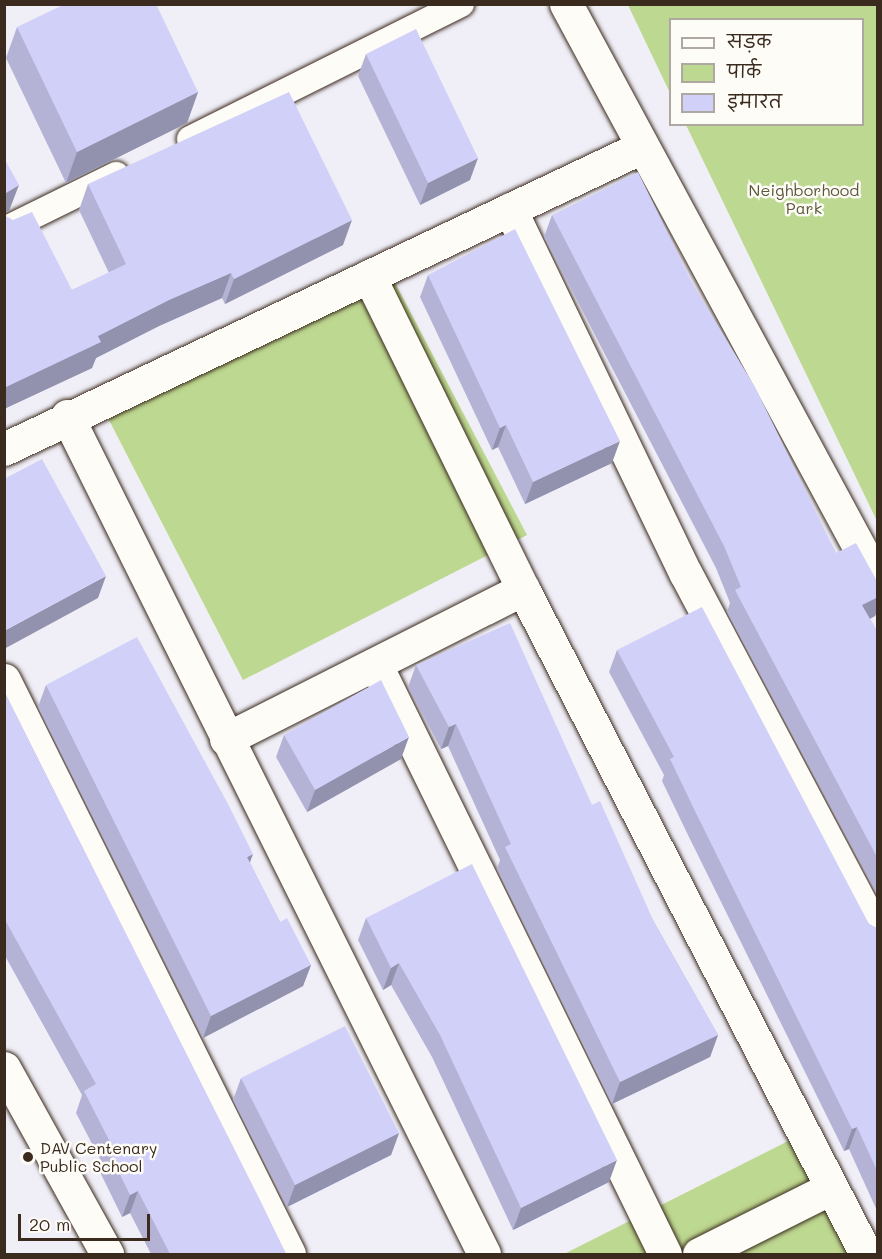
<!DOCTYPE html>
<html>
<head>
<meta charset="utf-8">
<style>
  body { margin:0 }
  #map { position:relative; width:882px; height:1259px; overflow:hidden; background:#f0eff7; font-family:Mali,"Playpen Sans Deva",sans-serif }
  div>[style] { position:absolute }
  .green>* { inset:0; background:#bdd890 }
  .roads { filter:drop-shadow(0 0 2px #3b2a1e) drop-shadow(0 0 2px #3b2a1e) }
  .service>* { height:26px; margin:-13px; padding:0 13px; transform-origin:13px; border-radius:13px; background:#fdfcf7 }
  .minor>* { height:33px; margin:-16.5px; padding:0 16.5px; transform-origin:16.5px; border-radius:16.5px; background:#fdfcf7 }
  .wall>* { inset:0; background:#b4b3d5 }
  .shaded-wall>* { inset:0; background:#9292ae }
  .building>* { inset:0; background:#d1d0f8 }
  .dots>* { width:16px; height:16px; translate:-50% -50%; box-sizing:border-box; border:3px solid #fdfcf7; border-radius:50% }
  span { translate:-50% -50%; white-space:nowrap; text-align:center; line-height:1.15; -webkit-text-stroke:5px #fdfcf7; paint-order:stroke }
  .park-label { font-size:16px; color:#5c563a }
  .poi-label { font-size:16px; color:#3b2a1e }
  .left { translate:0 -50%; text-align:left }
  .frame { position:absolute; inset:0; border:6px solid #3b2a1e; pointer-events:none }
  .legend { position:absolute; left:669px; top:18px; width:195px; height:108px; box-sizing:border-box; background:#fdfcf7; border:2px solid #afa8a0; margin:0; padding:8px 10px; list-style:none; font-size:18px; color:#3b2a1e }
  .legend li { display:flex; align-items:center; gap:12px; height:30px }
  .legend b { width:30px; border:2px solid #afa8a0 }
  .scale { position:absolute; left:18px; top:1214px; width:132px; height:27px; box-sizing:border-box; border:3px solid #3b2a1e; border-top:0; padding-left:8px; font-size:18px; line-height:21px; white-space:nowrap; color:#3b2a1e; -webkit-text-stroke:4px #fdfcf7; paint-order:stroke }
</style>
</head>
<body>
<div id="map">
  <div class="green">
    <i style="clip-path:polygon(628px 5px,877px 5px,877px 521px,686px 125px,862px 124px,862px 20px,670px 20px,670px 93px)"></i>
    <i style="clip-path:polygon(380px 254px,527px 535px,243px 680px,93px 389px)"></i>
    <i style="clip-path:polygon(814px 1128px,875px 1254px,564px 1254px)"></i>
  </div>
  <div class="roads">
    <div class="service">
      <i style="left:190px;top:139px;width:303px;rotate:-26.5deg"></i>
      <i style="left:4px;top:230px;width:125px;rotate:-26.2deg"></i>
    </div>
    <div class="minor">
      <i style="left:566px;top:4px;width:657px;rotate:61.64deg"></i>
      <i style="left:510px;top:209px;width:405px;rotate:64.3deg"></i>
      <i style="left:686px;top:574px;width:411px;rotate:62.1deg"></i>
      <i style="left:369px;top:276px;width:349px;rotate:63.8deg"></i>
      <i style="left:523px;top:589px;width:748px;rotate:62.72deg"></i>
      <i style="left:67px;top:416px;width:936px;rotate:63.54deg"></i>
      <i style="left:4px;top:449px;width:706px;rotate:-25.33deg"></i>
      <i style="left:376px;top:665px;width:656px;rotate:63.86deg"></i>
      <i style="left:4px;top:680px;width:641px;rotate:63.59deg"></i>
      <i style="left:226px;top:739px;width:333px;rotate:-26.8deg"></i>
      <i style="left:4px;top:1068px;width:213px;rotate:61deg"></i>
      <i style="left:699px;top:1254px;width:145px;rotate:-26.6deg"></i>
    </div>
  </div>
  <div class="wall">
    <i style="clip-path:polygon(17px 27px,198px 92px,187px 123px,66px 183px,6px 58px)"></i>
    <i style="clip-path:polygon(366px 54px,470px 180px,420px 205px,358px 76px)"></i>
    <i style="clip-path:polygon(88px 184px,343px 245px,225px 304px,222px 298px,159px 326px,96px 358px,92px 368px,4px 409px,4px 215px,72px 290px,109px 273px,79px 210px)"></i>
    <i style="clip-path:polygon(552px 215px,692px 283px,836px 553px,878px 583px,878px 610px,875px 616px,870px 619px,878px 633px,878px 896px,727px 612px,730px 603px,716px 568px,544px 237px)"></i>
    <i style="clip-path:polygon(428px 275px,612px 463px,525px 504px,498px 447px,492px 450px,420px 297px)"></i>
    <i style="clip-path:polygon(617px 650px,869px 924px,878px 929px,878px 1213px,849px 1149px,844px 1151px,687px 833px,662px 781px,664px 775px,609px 672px)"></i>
    <i style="clip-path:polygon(416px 665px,592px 805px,654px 922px,718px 1035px,710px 1057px,612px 1104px,497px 869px,500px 860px,448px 746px,441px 749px,408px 687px)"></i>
    <i style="clip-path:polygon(46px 685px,250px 863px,280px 922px,311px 965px,303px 986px,203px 1038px,38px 707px)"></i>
    <i style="clip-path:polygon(4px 691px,286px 1254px,151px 1254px,130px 1213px,122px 1217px,98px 1168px,101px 1161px,76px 1113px,82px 1095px,4px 954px)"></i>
    <i style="clip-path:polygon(284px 735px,401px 759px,307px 812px,276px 757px)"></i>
    <i style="clip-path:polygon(366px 918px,609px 1182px,513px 1230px,432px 1057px,391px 985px,383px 990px,358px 940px)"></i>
    <i style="clip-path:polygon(241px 1078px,399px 1133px,391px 1155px,287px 1207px,233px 1100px)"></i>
  </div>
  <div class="shaded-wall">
    <i style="clip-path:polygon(198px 92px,187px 123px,66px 183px,77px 152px)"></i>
    <i style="clip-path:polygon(478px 158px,470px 180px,420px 205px,428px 183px)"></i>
    <i style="clip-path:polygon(19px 185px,9px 211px,4px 214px,4px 194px)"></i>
    <i style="clip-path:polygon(352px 220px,343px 245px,225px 304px,234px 279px)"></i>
    <i style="clip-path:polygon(231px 273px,222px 298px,159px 326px,96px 358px,92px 368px,4px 409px,4px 388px,98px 336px,169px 300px)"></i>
    <i style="clip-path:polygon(506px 425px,498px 447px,492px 450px,500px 428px)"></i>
    <i style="clip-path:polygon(620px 441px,612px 463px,525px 504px,533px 482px)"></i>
    <i style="clip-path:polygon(106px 576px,98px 598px,4px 649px,4px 631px)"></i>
    <i style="clip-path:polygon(878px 597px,878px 610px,875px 616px,854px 627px,862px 605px)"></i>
    <i style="clip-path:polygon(456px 724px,448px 746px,441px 749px,449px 727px)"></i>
    <i style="clip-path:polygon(409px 737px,401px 759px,307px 812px,315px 790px)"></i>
    <i style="clip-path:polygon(253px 854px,245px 876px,247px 857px)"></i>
    <i style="clip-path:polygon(399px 963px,391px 985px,383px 990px,391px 968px)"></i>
    <i style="clip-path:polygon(311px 965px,303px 986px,203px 1038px,211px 1016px)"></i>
    <i style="clip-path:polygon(718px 1035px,710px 1057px,612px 1104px,620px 1082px)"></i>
    <i style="clip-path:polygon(857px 1127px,849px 1149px,844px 1151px,852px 1129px)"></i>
    <i style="clip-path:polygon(399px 1133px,391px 1155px,287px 1207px,295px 1185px)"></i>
    <i style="clip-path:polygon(617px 1160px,609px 1182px,513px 1230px,521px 1208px)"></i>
    <i style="clip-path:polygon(138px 1191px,130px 1213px,122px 1217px,130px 1195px)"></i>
  </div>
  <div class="building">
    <i style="clip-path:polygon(65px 4px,156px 4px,198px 92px,77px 152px,17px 27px)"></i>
    <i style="clip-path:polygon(416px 29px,478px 158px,428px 183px,366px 54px)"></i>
    <i style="clip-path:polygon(289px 92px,352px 220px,234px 279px,231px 273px,169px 300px,98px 336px,101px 342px,4px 388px,4px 215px,13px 220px,32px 212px,72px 290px,126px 264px,88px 184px)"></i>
    <i style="clip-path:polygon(4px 158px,19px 185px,4px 194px)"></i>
    <i style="clip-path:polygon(638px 172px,692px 283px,755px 387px,836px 553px,856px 543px,878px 583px,878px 597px,862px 605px,878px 633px,878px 859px,735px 590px,741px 587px,724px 546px,552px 215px)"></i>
    <i style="clip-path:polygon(515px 229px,620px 441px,533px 482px,506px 425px,500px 428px,428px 275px)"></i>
    <i style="clip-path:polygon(42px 459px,106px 576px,4px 631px,4px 479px)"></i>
    <i style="clip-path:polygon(702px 607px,869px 924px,878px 929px,878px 1173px,857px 1127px,852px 1129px,695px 811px,670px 759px,674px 757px,617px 650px)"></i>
    <i style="clip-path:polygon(510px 623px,592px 805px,600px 801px,654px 922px,718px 1035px,620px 1082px,505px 847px,511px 844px,456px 724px,449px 727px,416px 665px)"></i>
    <i style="clip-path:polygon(137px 637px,228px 804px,253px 854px,247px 857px,280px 922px,287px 918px,311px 965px,211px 1016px,46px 685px)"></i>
    <i style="clip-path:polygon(381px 680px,409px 737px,315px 790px,284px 735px)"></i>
    <i style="clip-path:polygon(4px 691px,261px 1202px,286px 1254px,170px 1254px,138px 1191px,130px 1195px,106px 1146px,111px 1144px,84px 1091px,96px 1084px,4px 918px)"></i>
    <i style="clip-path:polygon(472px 864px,617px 1160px,521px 1208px,440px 1035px,399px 963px,391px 968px,366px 918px)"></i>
    <i style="clip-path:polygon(345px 1026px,399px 1133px,295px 1185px,241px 1078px)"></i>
  </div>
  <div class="dots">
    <i style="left:28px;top:1157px;background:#3b2a1e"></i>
  </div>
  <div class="park-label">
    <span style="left:804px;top:199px">Neighborhood<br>Park</span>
  </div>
  <div class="poi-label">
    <span class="left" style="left:40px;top:1157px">DAV Centenary<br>Public School</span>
  </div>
  <div class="frame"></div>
  <ul class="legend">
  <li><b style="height:8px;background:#fdfcf7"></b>सड़क</li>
  <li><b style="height:16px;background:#bdd890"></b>पार्क</li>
  <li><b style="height:16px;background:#d1d0f8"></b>इमारत</li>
  </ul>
  <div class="scale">20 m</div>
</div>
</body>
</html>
